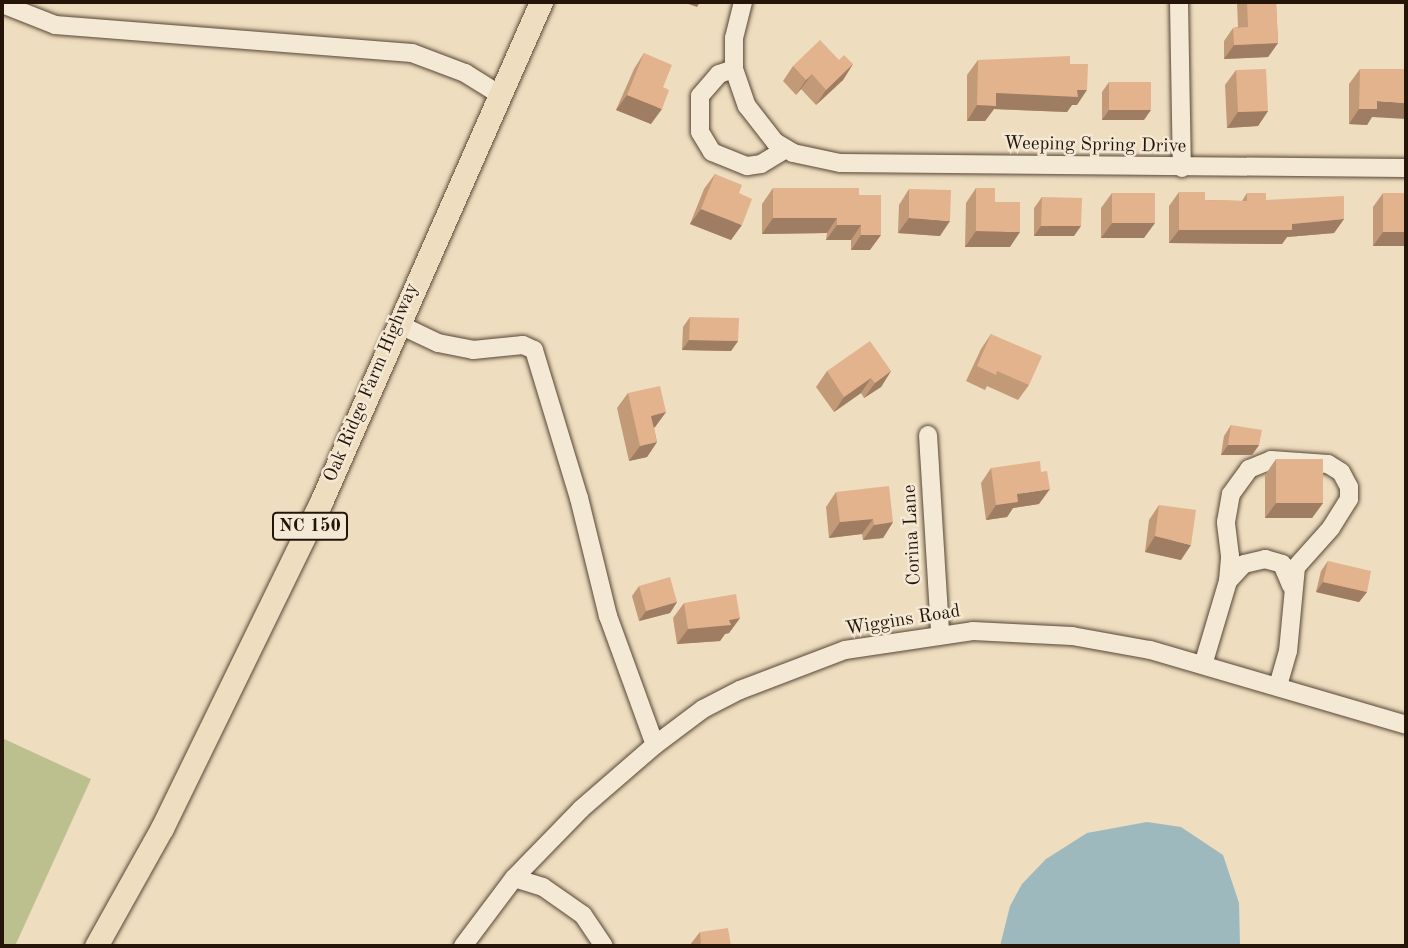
<!DOCTYPE html>
<html>
<head>
<meta charset="utf-8">
<style>
  body { margin:0 }
  #map { position:relative; width:1408px; height:948px; overflow:hidden; background:#eeddbf; font-family:"Old Standard TT",serif }
  div>[style] { position:absolute }
  .green>* { inset:0; background:#bcc08f }
  .water>* { inset:0; background:#9eb9bd }
  .roads { filter:drop-shadow(0 0 2px #574736) drop-shadow(0 0 2px #574736) }
  .minor>* { height:18px; margin:-9px; padding:0 9px; transform-origin:9px; border-radius:9px; background:#f4e9d5 }
  .major>* { height:23px; margin:-11.5px; padding:0 11.5px; transform-origin:11.5px; border-radius:11.5px; background:#eeddbf }
  .wall>* { inset:0; background:#c29a78 }
  .shaded-wall>* { inset:0; background:#9e7d62 }
  .building>* { inset:0; background:#e2b38c }
  span { translate:-50% -50%; white-space:nowrap; text-align:center; line-height:1.15; -webkit-text-stroke:5px #f4e9d5; paint-order:stroke }
  .shield-label span { padding:2px 5px; background:#f4e9d5; border:2px solid; border-radius:5px; -webkit-text-stroke-width:0 }
  .shield-label { font-size:18px; color:#251509; font-weight:700 }
  .street-label { font-size:19px; color:#251509 }
  .frame { position:absolute; inset:0; border:4px solid #251509; pointer-events:none }
</style>
</head>
<body>
<div id="map">
  <div class="green">
    <i style="clip-path:polygon(2px 738px,91px 779px,15px 946px,2px 946px)"></i>
  </div>
  <div class="water">
    <i style="clip-path:polygon(1147px 822px,1181px 827px,1223px 855px,1239px 903px,1240px 946px,1000px 946px,1010px 906px,1022px 884px,1046px 859px,1087px 833px)"></i>
  </div>
  <div class="roads">
    <div class="minor">
      <i style="left:743px;top:2px;width:37px;rotate:104deg"></i>
      <i style="left:734px;top:38px;width:31px;rotate:90deg"></i>
      <i style="left:734px;top:69px;width:39px;rotate:71deg"></i>
      <i style="left:747px;top:106px;width:46px;rotate:52.1deg"></i>
      <i style="left:775px;top:142px;width:21px;rotate:31deg"></i>
      <i style="left:793px;top:153px;width:48px;rotate:12deg"></i>
      <i style="left:840px;top:163px;width:566px;rotate:0.51deg"></i>
      <i style="left:1179px;top:2px;width:166px;rotate:89deg"></i>
      <i style="left:2px;top:4px;width:57px;rotate:21.6deg"></i>
      <i style="left:55px;top:25px;width:358px;rotate:4.5deg"></i>
      <i style="left:412px;top:53px;width:57px;rotate:20.7deg"></i>
      <i style="left:465px;top:73px;width:40px;rotate:32deg"></i>
      <i style="left:734px;top:69px;width:16px;rotate:162deg"></i>
      <i style="left:719px;top:74px;width:29px;rotate:131deg"></i>
      <i style="left:700px;top:96px;width:36px;rotate:90deg"></i>
      <i style="left:700px;top:132px;width:23px;rotate:59deg"></i>
      <i style="left:712px;top:152px;width:38px;rotate:22deg"></i>
      <i style="left:747px;top:166px;width:14px;rotate:-8deg"></i>
      <i style="left:761px;top:164px;width:29px;rotate:-31deg"></i>
      <i style="left:398px;top:324px;width:44px;rotate:25.4deg"></i>
      <i style="left:438px;top:343px;width:36px;rotate:11deg"></i>
      <i style="left:473px;top:350px;width:50px;rotate:-5.7deg"></i>
      <i style="left:523px;top:345px;width:12px;rotate:24deg"></i>
      <i style="left:534px;top:350px;width:155px;rotate:73.1deg"></i>
      <i style="left:579px;top:498px;width:122px;rotate:76.2deg"></i>
      <i style="left:608px;top:616px;width:137px;rotate:70deg"></i>
      <i style="left:928px;top:435px;width:199px;rotate:86.5deg"></i>
      <i style="left:1228px;top:581px;width:23px;rotate:-47deg"></i>
      <i style="left:1244px;top:564px;width:22px;rotate:-13deg"></i>
      <i style="left:1265px;top:559px;width:18px;rotate:16deg"></i>
      <i style="left:1282px;top:564px;width:23px;rotate:67deg"></i>
      <i style="left:1203px;top:665px;width:88px;rotate:-73.4deg"></i>
      <i style="left:1228px;top:581px;width:25px;rotate:-85deg"></i>
      <i style="left:1230px;top:556px;width:34px;rotate:-97deg"></i>
      <i style="left:1226px;top:522px;width:28px;rotate:-80deg"></i>
      <i style="left:1231px;top:494px;width:31px;rotate:-54deg"></i>
      <i style="left:1249px;top:469px;width:24px;rotate:-22deg"></i>
      <i style="left:1271px;top:460px;width:57px;rotate:4deg"></i>
      <i style="left:1328px;top:464px;width:15px;rotate:32deg"></i>
      <i style="left:1341px;top:472px;width:17px;rotate:62deg"></i>
      <i style="left:1349px;top:487px;width:12px;rotate:90deg"></i>
      <i style="left:1349px;top:499px;width:34px;rotate:122deg"></i>
      <i style="left:1331px;top:528px;width:52px;rotate:131.9deg"></i>
      <i style="left:1296px;top:567px;width:84px;rotate:95.4deg"></i>
      <i style="left:1288px;top:651px;width:35px;rotate:106deg"></i>
      <i style="left:514px;top:878px;width:30px;rotate:17deg"></i>
      <i style="left:543px;top:887px;width:49px;rotate:35deg"></i>
      <i style="left:583px;top:915px;width:37px;rotate:56deg"></i>
      <i style="left:463px;top:946px;width:85px;rotate:-53.1deg"></i>
      <i style="left:514px;top:878px;width:96px;rotate:-45.8deg"></i>
      <i style="left:581px;top:809px;width:98px;rotate:-40.9deg"></i>
      <i style="left:655px;top:745px;width:60px;rotate:-36.9deg"></i>
      <i style="left:703px;top:709px;width:42px;rotate:-27.2deg"></i>
      <i style="left:740px;top:690px;width:112px;rotate:-20.9deg"></i>
      <i style="left:845px;top:650px;width:129px;rotate:-8.4deg"></i>
      <i style="left:973px;top:631px;width:99px;rotate:2.9deg"></i>
      <i style="left:1072px;top:636px;width:79px;rotate:10.2deg"></i>
      <i style="left:1150px;top:650px;width:267px;rotate:16.3deg"></i>
    </div>
    <div class="major">
      <i style="left:96px;top:946px;width:135px;rotate:-60.8deg"></i>
      <i style="left:162px;top:828px;width:363px;rotate:-64deg"></i>
      <i style="left:321px;top:502px;width:546px;rotate:-66.25deg"></i>
    </div>
  </div>
  <div class="wall">
    <i style="clip-path:polygon(1237px 2px,1276px 2px,1278px 43px,1268px 57px,1224px 59px,1224px 41px,1233px 28px,1238px 27px)"></i>
    <i style="clip-path:polygon(644px 53px,663px 87px,651px 124px,616px 110px,634px 69px)"></i>
    <i style="clip-path:polygon(978px 60px,1070px 64px,1077px 105px,1072px 105px,1067px 112px,994px 109px,985px 121px,967px 121px,967px 75px)"></i>
    <i style="clip-path:polygon(853px 64px,843px 80px,816px 105px,801px 89px,796px 95px,783px 81px,793px 66px)"></i>
    <i style="clip-path:polygon(1360px 69px,1372px 117px,1367px 125px,1349px 124px,1349px 84px)"></i>
    <i style="clip-path:polygon(1236px 70px,1268px 111px,1258px 126px,1227px 128px,1225px 85px)"></i>
    <i style="clip-path:polygon(1109px 82px,1144px 120px,1102px 120px,1102px 92px)"></i>
    <i style="clip-path:polygon(715px 174px,739px 193px,731px 240px,690px 224px,704px 189px)"></i>
    <i style="clip-path:polygon(773px 188px,859px 195px,870px 250px,851px 250px,851px 240px,826px 240px,827px 233px,762px 234px,762px 204px)"></i>
    <i style="clip-path:polygon(976px 188px,995px 202px,1010px 247px,965px 247px,966px 203px)"></i>
    <i style="clip-path:polygon(909px 189px,940px 236px,898px 233px,899px 205px)"></i>
    <i style="clip-path:polygon(1179px 192px,1205px 200px,1242px 201px,1247px 193px,1266px 200px,1344px 219px,1334px 233px,1287px 237px,1282px 244px,1169px 243px,1169px 206px)"></i>
    <i style="clip-path:polygon(1112px 193px,1144px 238px,1101px 238px,1101px 208px)"></i>
    <i style="clip-path:polygon(1383px 193px,1406px 193px,1406px 246px,1373px 246px,1373px 207px)"></i>
    <i style="clip-path:polygon(1042px 197px,1074px 236px,1034px 236px,1034px 208px)"></i>
    <i style="clip-path:polygon(690px 317px,738px 341px,731px 351px,682px 350px,683px 327px)"></i>
    <i style="clip-path:polygon(991px 334px,1029px 385px,1018px 400px,987px 386px,985px 390px,966px 381px,981px 349px)"></i>
    <i style="clip-path:polygon(827px 371px,891px 371px,881px 387px,864px 398px,861px 393px,834px 412px,816px 387px)"></i>
    <i style="clip-path:polygon(628px 393px,666px 412px,655px 427px,654px 428px,657px 442px,647px 457px,629px 461px,617px 408px)"></i>
    <i style="clip-path:polygon(1231px 425px,1259px 445px,1252px 455px,1221px 455px,1224px 436px)"></i>
    <i style="clip-path:polygon(1276px 459px,1323px 503px,1312px 518px,1265px 518px,1265px 475px)"></i>
    <i style="clip-path:polygon(991px 468px,1039px 504px,1013px 508px,1007px 517px,986px 520px,981px 483px)"></i>
    <i style="clip-path:polygon(836px 492px,893px 522px,883px 538px,863px 540px,862px 534px,829px 538px,826px 507px)"></i>
    <i style="clip-path:polygon(1159px 505px,1181px 560px,1145px 552px,1149px 520px)"></i>
    <i style="clip-path:polygon(1328px 561px,1367px 592px,1359px 602px,1316px 592px,1321px 571px)"></i>
    <i style="clip-path:polygon(639px 586px,677px 602px,670px 613px,639px 621px,632px 596px)"></i>
    <i style="clip-path:polygon(684px 603px,740px 618px,729px 633px,725px 634px,720px 641px,677px 644px,673px 618px)"></i>
    <i style="clip-path:polygon(700px 932px,731px 946px,689px 946px)"></i>
  </div>
  <div class="shaded-wall">
    <i style="clip-path:polygon(683px 2px,700px 2px,697px 7px)"></i>
    <i style="clip-path:polygon(1278px 43px,1268px 57px,1224px 59px,1234px 45px)"></i>
    <i style="clip-path:polygon(853px 64px,843px 80px,816px 105px,826px 90px)"></i>
    <i style="clip-path:polygon(812px 74px,801px 89px,796px 95px,806px 80px)"></i>
    <i style="clip-path:polygon(1077px 90px,1087px 90px,1077px 105px,1072px 105px,1067px 112px,994px 109px,985px 121px,967px 121px,977px 105px,996px 93px)"></i>
    <i style="clip-path:polygon(627px 95px,662px 109px,651px 124px,616px 110px)"></i>
    <i style="clip-path:polygon(1377px 101px,1406px 103px,1406px 119px,1372px 117px,1367px 125px,1349px 124px,1359px 109px)"></i>
    <i style="clip-path:polygon(1109px 110px,1151px 110px,1144px 120px,1102px 120px)"></i>
    <i style="clip-path:polygon(1268px 111px,1258px 126px,1227px 128px,1238px 112px)"></i>
    <i style="clip-path:polygon(701px 209px,742px 225px,731px 240px,690px 224px)"></i>
    <i style="clip-path:polygon(773px 218px,837px 218px,827px 233px,762px 234px)"></i>
    <i style="clip-path:polygon(909px 218px,950px 221px,940px 236px,898px 233px)"></i>
    <i style="clip-path:polygon(1344px 219px,1334px 233px,1287px 237px,1282px 244px,1169px 243px,1179px 230px,1292px 224px)"></i>
    <i style="clip-path:polygon(1112px 223px,1155px 223px,1144px 238px,1101px 238px)"></i>
    <i style="clip-path:polygon(837px 225px,861px 225px,851px 240px,826px 240px)"></i>
    <i style="clip-path:polygon(1041px 226px,1081px 226px,1074px 236px,1034px 236px)"></i>
    <i style="clip-path:polygon(976px 231px,1020px 232px,1010px 247px,965px 247px)"></i>
    <i style="clip-path:polygon(1383px 232px,1406px 232px,1406px 246px,1373px 246px)"></i>
    <i style="clip-path:polygon(861px 235px,881px 235px,870px 250px,851px 250px)"></i>
    <i style="clip-path:polygon(689px 340px,738px 341px,731px 351px,682px 350px)"></i>
    <i style="clip-path:polygon(891px 371px,881px 387px,864px 398px,875px 383px)"></i>
    <i style="clip-path:polygon(871px 378px,861px 393px,834px 412px,844px 397px)"></i>
    <i style="clip-path:polygon(666px 412px,655px 427px,641px 431px,651px 416px)"></i>
    <i style="clip-path:polygon(657px 442px,647px 457px,629px 461px,640px 446px)"></i>
    <i style="clip-path:polygon(1228px 445px,1259px 445px,1252px 455px,1221px 455px)"></i>
    <i style="clip-path:polygon(1050px 489px,1039px 504px,1013px 508px,1007px 517px,986px 520px,996px 505px,1017px 494px)"></i>
    <i style="clip-path:polygon(1276px 503px,1323px 503px,1312px 518px,1265px 518px)"></i>
    <i style="clip-path:polygon(873px 519px,862px 534px,829px 538px,840px 522px)"></i>
    <i style="clip-path:polygon(893px 522px,883px 538px,863px 540px,874px 525px)"></i>
    <i style="clip-path:polygon(1155px 536px,1191px 545px,1181px 560px,1145px 552px)"></i>
    <i style="clip-path:polygon(1323px 582px,1367px 592px,1359px 602px,1316px 592px)"></i>
    <i style="clip-path:polygon(677px 602px,670px 613px,639px 621px,646px 611px)"></i>
    <i style="clip-path:polygon(740px 618px,729px 633px,725px 634px,720px 641px,677px 644px,688px 629px)"></i>
  </div>
  <div class="building">
    <i style="clip-path:polygon(1247px 2px,1276px 2px,1278px 43px,1234px 45px,1233px 28px,1248px 27px)"></i>
    <i style="clip-path:polygon(820px 40px,839px 60px,844px 55px,853px 64px,826px 90px,812px 74px,806px 80px,793px 66px)"></i>
    <i style="clip-path:polygon(644px 53px,672px 65px,663px 87px,669px 90px,662px 109px,627px 95px)"></i>
    <i style="clip-path:polygon(1070px 56px,1070px 64px,1088px 64px,1087px 90px,1077px 90px,1078px 97px,996px 93px,996px 106px,977px 105px,978px 60px)"></i>
    <i style="clip-path:polygon(1266px 69px,1268px 111px,1238px 112px,1236px 70px)"></i>
    <i style="clip-path:polygon(1360px 69px,1406px 69px,1406px 103px,1377px 101px,1377px 109px,1359px 109px)"></i>
    <i style="clip-path:polygon(1109px 82px,1151px 82px,1151px 110px,1109px 110px)"></i>
    <i style="clip-path:polygon(715px 174px,742px 185px,739px 193px,752px 199px,742px 225px,701px 209px)"></i>
    <i style="clip-path:polygon(773px 188px,859px 188px,859px 195px,881px 195px,881px 235px,861px 235px,861px 225px,837px 225px,837px 218px,773px 218px)"></i>
    <i style="clip-path:polygon(976px 188px,995px 188px,995px 202px,1020px 202px,1020px 232px,976px 231px)"></i>
    <i style="clip-path:polygon(909px 189px,951px 190px,950px 221px,909px 218px)"></i>
    <i style="clip-path:polygon(1179px 192px,1205px 192px,1205px 200px,1247px 201px,1247px 193px,1266px 193px,1266px 200px,1344px 196px,1344px 219px,1292px 224px,1292px 230px,1179px 230px)"></i>
    <i style="clip-path:polygon(1112px 193px,1155px 193px,1155px 223px,1112px 223px)"></i>
    <i style="clip-path:polygon(1383px 193px,1406px 193px,1406px 232px,1383px 232px)"></i>
    <i style="clip-path:polygon(1042px 197px,1082px 198px,1081px 226px,1041px 226px)"></i>
    <i style="clip-path:polygon(690px 317px,739px 318px,738px 341px,689px 340px)"></i>
    <i style="clip-path:polygon(991px 334px,1042px 356px,1029px 385px,997px 371px,996px 375px,977px 366px)"></i>
    <i style="clip-path:polygon(870px 341px,891px 371px,875px 383px,871px 378px,844px 397px,827px 371px)"></i>
    <i style="clip-path:polygon(660px 386px,666px 412px,651px 416px,657px 442px,640px 446px,628px 393px)"></i>
    <i style="clip-path:polygon(1231px 425px,1262px 430px,1259px 445px,1228px 445px)"></i>
    <i style="clip-path:polygon(1276px 459px,1323px 459px,1323px 503px,1276px 503px)"></i>
    <i style="clip-path:polygon(1040px 461px,1041px 472px,1047px 471px,1050px 489px,1017px 494px,1018px 502px,996px 505px,991px 468px)"></i>
    <i style="clip-path:polygon(889px 486px,893px 522px,874px 525px,873px 519px,840px 522px,836px 492px)"></i>
    <i style="clip-path:polygon(1159px 505px,1196px 510px,1191px 545px,1155px 536px)"></i>
    <i style="clip-path:polygon(1328px 561px,1371px 571px,1367px 592px,1323px 582px)"></i>
    <i style="clip-path:polygon(670px 577px,677px 602px,646px 611px,639px 586px)"></i>
    <i style="clip-path:polygon(736px 594px,740px 618px,729px 620px,731px 625px,688px 629px,684px 603px)"></i>
    <i style="clip-path:polygon(728px 928px,731px 946px,701px 946px,700px 932px)"></i>
  </div>
  <div class="shield-label">
    <span style="left:310px;top:526px">NC 150</span>
  </div>
  <div class="street-label">
    <span style="left:1095px;top:146px;rotate:1deg">Weeping Spring Drive</span>
    <span style="left:372px;top:383px;rotate:-67deg">Oak Ridge Farm Highway</span>
    <span style="left:913px;top:535px;rotate:-93deg">Corina Lane</span>
    <span style="left:903px;top:621px;rotate:-9deg">Wiggins Road</span>
  </div>
  <div class="frame"></div>
</div>
</body>
</html>
